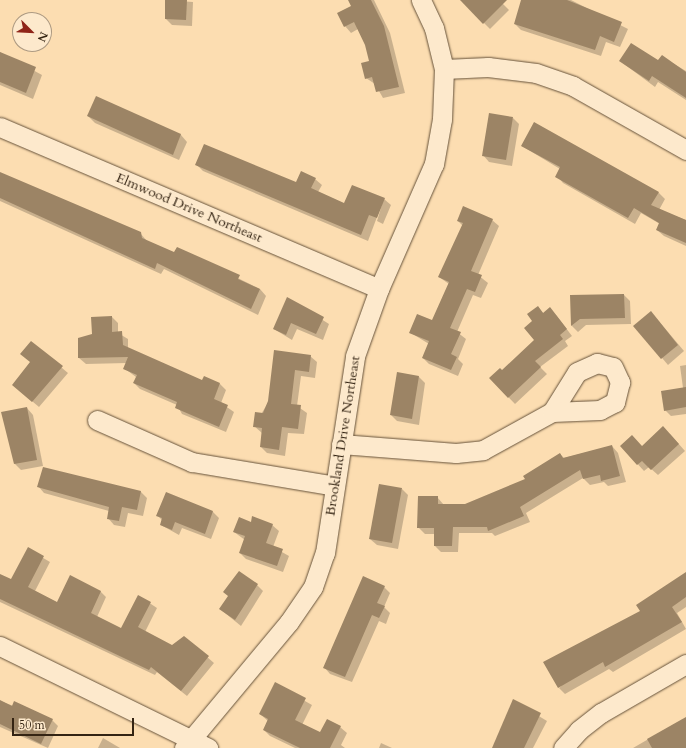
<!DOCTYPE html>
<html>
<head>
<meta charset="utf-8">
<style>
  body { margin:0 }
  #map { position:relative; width:686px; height:748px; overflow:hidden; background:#fcddb1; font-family:Cardo,serif }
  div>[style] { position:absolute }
  .shadow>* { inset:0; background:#0003 }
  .building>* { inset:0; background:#9c8465 }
  .roads { filter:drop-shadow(0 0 1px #66523a) drop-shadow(0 0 1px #66523a) }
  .street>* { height:19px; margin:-9.5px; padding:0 9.5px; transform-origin:9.5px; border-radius:9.5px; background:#fde9cc }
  span { translate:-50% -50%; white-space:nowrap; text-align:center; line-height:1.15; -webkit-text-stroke:3px #fde9cc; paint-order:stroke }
  .street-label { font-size:14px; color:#342413 }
  .north { position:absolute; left:12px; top:12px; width:40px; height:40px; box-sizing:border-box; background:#fde9cc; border:1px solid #ad9a82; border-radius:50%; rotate:114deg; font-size:11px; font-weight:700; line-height:16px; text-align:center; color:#342413 }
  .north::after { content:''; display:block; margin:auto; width:14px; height:18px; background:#8f2418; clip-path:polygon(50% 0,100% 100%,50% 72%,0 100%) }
  .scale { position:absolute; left:12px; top:718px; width:122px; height:18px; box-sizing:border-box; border:2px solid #342413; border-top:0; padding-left:5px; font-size:12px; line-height:14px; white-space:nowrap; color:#342413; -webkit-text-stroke:3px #fde9cc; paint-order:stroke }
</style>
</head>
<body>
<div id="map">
  <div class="shadow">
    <i style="clip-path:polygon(166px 0,193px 2px,192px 26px,172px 25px,166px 19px)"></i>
    <i style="clip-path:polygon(349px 0,374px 0,390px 33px,405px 93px,383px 98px,375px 84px,366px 78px,370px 62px,366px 45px,358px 29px,351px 33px,345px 26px,352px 6px)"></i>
    <i style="clip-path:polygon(461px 0,499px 0,509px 10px,490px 29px)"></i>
    <i style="clip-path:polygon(522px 0,571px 0,628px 29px,620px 47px,606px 42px,601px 56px,521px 30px,515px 24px)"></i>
    <i style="clip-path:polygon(0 52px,42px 75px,33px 99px,0 85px)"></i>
    <i style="clip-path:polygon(662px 57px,686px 71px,686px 100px,658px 82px,655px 87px,620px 61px,659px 62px)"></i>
    <i style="clip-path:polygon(97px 98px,181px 135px,187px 142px,179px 160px,95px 123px,88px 116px)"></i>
    <i style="clip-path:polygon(513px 118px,519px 124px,512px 166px,489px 162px,483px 155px)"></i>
    <i style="clip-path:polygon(534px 124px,659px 193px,665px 199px,659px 210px,686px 220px,686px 246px,664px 236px,657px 230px,660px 224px,641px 213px,635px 224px,563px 183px,557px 176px,560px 169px,522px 146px)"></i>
    <i style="clip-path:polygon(196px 164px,297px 183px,315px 179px,322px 185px,318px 192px,345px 204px,384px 199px,391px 205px,383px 224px,377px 221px,383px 201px,368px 241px,203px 171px)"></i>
    <i style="clip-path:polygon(0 173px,140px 233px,147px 241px,175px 253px,177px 248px,260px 289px,266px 296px,258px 315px,164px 269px,161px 274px,0 201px)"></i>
    <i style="clip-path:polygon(492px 220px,499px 226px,478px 275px,488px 283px,481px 298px,473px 295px,457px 332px,466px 339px,458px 359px,463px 364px,458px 376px,429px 364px,423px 358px,429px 344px,411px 333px,433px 321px,449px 284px,439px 277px,463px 226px,458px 221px)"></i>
    <i style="clip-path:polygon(624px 295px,630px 301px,631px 324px,586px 325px,578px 332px,572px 326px,571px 296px)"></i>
    <i style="clip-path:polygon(288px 298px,329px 324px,323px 340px,297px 329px,292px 340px,274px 329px)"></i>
    <i style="clip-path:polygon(538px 307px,544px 314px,556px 315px,572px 336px,565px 341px,568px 346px,540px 367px,547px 374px,515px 404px,490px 378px,502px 372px,535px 341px,534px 321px)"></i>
    <i style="clip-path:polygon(112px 317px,118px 323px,118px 333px,128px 339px,128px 349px,203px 381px,220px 384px,226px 390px,221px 403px,234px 412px,226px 432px,182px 414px,177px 405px,140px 389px,134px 383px,136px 377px,124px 368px,127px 363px,86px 364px,79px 358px,93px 334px)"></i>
    <i style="clip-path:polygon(657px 319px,684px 351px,668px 365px,635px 326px)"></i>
    <i style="clip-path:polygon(31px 342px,68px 373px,39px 407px,13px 385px,31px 362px)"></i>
    <i style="clip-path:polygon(275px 351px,310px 356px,317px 362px,315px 378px,301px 376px,297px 406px,307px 413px,304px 434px,288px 433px,285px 456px,267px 453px,261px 447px,262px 433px,254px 426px,269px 401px)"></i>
    <i style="clip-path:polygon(686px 365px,686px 414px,671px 416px,665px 410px,683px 388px,680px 366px)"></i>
    <i style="clip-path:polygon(398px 374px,419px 377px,425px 383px,419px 425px,397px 421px,391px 415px)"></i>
    <i style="clip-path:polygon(27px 408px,33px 415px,43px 466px,21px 470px,15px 464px,2px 413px)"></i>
    <i style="clip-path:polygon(670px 434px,685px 451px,658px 475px,649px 467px,644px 471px,621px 446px,642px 447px)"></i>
    <i style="clip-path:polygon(612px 446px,618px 453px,626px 482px,608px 486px,604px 482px,590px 485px,583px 478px,526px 513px,530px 522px,495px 536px,492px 533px,459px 533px,458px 552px,441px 552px,435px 546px,435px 534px,425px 534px,418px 527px,437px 497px,444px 505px,466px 505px,526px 480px,560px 454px,564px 458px)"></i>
    <i style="clip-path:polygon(38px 486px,141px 492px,147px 498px,143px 516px,128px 513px,125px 527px,114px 525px,108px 518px,109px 511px,44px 493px)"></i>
    <i style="clip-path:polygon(402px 489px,408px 495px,398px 549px,377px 545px,370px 539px)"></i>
    <i style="clip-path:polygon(166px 494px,213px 512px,219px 518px,211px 539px,182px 528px,179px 535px,161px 525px,163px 521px,158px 516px)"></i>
    <i style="clip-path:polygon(251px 523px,272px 525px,279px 531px,273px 547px,289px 556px,283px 572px,246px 559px,240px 553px,245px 540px,234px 532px)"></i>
    <i style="clip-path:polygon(28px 549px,50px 562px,35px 591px,58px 603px,100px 591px,106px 597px,97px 617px,121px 630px,139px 596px,157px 608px,145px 632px,172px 646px,184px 637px,214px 663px,187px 696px,157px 672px,155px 675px,0 602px,0 575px,12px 581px)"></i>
    <i style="clip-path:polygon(686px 581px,686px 607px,677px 613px,686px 629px,613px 672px,609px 669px,565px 694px,559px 688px,641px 611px)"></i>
    <i style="clip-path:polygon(257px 585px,263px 591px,241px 626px,220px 609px)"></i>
    <i style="clip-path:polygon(384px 587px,390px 593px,384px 607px,390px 613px,386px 624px,379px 621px,352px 682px,330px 674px,324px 667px)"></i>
    <i style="clip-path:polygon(275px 684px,312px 705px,302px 725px,321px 734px,340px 727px,347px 733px,341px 745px,345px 748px,295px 748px,270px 736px,264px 730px,268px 721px,260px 714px)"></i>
    <i style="clip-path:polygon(0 701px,52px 720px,58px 726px,48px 748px,0 727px)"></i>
    <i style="clip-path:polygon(514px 701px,547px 721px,533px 748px,493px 748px)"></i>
    <i style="clip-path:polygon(683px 719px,686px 748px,632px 748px,633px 748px)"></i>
    <i style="clip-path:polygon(103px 738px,120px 748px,98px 748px)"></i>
    <i style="clip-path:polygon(381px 743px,392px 748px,379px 748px)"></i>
  </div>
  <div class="building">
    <i style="clip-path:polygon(165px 0,187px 0,186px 20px,165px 19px)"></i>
    <i style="clip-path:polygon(348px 0,371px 0,384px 26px,399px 87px,376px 92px,372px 77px,365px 79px,361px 63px,369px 61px,365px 45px,354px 22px,344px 27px,337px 13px,351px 6px)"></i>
    <i style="clip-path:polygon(460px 0,507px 0,483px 24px)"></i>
    <i style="clip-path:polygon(521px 0,567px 0,622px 22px,614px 42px,600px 36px,595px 50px,514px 24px)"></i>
    <i style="clip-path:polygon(631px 43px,658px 60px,662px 55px,686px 72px,686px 98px,652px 76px,649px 81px,619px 61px)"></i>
    <i style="clip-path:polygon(0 52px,36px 67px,26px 93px,0 82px)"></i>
    <i style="clip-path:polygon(96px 96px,181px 134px,173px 155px,87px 116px)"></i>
    <i style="clip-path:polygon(489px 113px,513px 117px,506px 160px,482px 156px)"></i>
    <i style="clip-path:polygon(534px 122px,659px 192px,651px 205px,686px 220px,686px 243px,656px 230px,659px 223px,634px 208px,628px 218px,555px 177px,560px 167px,521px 146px)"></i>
    <i style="clip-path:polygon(204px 144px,296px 182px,301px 171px,316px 178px,311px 188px,344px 203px,352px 185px,385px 198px,377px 218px,369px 215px,361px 235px,195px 165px)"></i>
    <i style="clip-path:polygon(0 172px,141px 232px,142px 238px,174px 252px,177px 247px,240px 275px,238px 279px,260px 289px,251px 309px,157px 263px,155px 269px,0 198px)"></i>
    <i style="clip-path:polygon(463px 206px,493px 219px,471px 271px,482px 275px,475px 292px,467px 289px,450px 328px,461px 332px,451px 354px,457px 357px,451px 370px,422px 358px,429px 341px,409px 333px,417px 314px,432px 320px,449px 282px,438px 277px,463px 223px,457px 221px)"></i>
    <i style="clip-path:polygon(624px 294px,625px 318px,580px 319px,571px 326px,570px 295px)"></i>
    <i style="clip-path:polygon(287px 297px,324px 317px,316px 334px,291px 323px,286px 335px,273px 329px)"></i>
    <i style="clip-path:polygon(538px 306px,543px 313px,550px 307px,567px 329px,560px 335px,563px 339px,535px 361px,541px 367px,508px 398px,489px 378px,500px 368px,502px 370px,534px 340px,524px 328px,532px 321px,527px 314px)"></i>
    <i style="clip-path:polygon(651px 311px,678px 345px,661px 359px,633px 326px)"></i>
    <i style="clip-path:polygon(112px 316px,112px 332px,122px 331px,123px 345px,202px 380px,204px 376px,220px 383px,214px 399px,228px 405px,219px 427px,175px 408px,177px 402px,133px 383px,137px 375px,123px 369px,128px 357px,78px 358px,78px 338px,92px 334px,91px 317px)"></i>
    <i style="clip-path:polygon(31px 341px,63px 366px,32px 402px,12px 385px,30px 362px,20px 354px)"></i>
    <i style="clip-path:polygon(274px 350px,311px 355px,309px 372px,295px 370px,291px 404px,301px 405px,298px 429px,282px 427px,279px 450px,260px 447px,262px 428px,253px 427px,255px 412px,263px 413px,268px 401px)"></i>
    <i style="clip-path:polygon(397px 372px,419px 376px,412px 419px,390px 415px)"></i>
    <i style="clip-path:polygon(686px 387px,686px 407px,664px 411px,661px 391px)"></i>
    <i style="clip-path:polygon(27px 407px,37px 460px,14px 464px,1px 412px)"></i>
    <i style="clip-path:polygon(663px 426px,679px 444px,651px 470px,642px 461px,637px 465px,620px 446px,632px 435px,642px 446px)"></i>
    <i style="clip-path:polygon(612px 445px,620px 476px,601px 481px,600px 475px,583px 479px,580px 470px,520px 507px,524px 516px,488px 531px,487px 527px,453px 527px,452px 546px,434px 546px,434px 528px,417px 528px,418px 496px,438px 496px,438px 504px,465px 504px,525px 479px,523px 476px,560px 453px,563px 458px)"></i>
    <i style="clip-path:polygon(43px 467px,141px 491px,137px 510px,122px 507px,119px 521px,107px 519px,109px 507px,37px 487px)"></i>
    <i style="clip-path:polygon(379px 484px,402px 488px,392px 543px,369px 539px)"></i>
    <i style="clip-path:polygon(166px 492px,213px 511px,205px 534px,175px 522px,172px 530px,160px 525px,162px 518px,156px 516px)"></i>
    <i style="clip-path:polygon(252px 516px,273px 524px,266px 543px,283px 549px,277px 566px,239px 553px,245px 536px,233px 532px,239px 517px,251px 522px)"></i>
    <i style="clip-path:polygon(28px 547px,44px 556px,28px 587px,57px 602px,70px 575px,101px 591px,91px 613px,121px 628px,138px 595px,151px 602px,138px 627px,172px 645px,184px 636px,209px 656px,181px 691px,151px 667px,149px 670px,0 599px,0 574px,11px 579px)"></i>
    <i style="clip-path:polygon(239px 571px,258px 584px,235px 620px,219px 609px,228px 596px,223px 592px)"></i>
    <i style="clip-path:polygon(686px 572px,686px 597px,672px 607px,682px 622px,605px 667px,603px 662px,558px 688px,543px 662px,640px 611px,636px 605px)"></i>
    <i style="clip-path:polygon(363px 576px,385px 586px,377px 603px,385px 606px,379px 618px,372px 615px,345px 677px,323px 668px)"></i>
    <i style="clip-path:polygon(275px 682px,306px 698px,295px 720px,320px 732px,327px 719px,341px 726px,330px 748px,300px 748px,263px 730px,268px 719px,259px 714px)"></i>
    <i style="clip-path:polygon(513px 699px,541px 713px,524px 748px,492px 748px)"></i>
    <i style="clip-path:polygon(0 700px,12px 706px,14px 701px,53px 719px,41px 744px,0 724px)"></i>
    <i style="clip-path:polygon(686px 717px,686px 748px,652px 748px,647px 739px)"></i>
  </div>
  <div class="roads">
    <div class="street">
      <i style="left:444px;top:69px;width:44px;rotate:-2.6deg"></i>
      <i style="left:488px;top:67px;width:48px;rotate:7.1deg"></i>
      <i style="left:536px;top:73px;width:39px;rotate:19deg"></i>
      <i style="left:573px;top:86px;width:130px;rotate:29.5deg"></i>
      <i style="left:0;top:127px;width:412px;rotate:23.1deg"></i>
      <i style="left:97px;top:420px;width:104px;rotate:23.9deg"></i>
      <i style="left:192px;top:462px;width:145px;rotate:9.5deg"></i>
      <i style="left:341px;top:444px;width:115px;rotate:4.5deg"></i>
      <i style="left:456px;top:453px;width:27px;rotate:-6deg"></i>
      <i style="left:483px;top:450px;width:79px;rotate:-28.8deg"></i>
      <i style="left:552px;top:412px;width:47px;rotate:-58deg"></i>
      <i style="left:577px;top:372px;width:22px;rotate:-24deg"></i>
      <i style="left:597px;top:363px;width:16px;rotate:14deg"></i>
      <i style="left:613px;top:367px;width:17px;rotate:65deg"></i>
      <i style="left:620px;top:382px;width:21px;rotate:104deg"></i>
      <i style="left:615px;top:402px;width:17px;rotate:152deg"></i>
      <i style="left:600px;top:410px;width:48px;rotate:177.6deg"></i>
      <i style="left:0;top:646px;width:232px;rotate:26.1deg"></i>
      <i style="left:184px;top:748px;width:164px;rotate:-50.2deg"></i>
      <i style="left:289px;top:622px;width:42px;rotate:-55.6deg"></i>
      <i style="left:313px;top:587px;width:36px;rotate:-71deg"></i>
      <i style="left:325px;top:553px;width:199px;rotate:-81.3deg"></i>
      <i style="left:355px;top:356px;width:71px;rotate:-70.3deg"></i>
      <i style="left:379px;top:289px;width:137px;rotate:-66.3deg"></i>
      <i style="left:434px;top:164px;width:46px;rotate:-79.9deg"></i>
      <i style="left:442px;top:119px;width:50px;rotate:-87.7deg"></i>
      <i style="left:444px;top:69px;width:42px;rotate:-103.7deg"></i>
      <i style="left:434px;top:28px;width:31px;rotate:-115deg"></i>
      <i style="left:563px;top:748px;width:24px;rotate:-48deg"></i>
      <i style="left:579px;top:730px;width:28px;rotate:-38deg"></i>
      <i style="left:601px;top:713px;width:98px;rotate:-30deg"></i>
    </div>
  </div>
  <div class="street-label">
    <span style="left:189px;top:208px;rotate:23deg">Elmwood Drive Northeast</span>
    <span style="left:343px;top:436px;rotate:-81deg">Brookland Drive Northeast</span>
  </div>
  <div class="north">N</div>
  <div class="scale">50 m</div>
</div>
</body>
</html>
